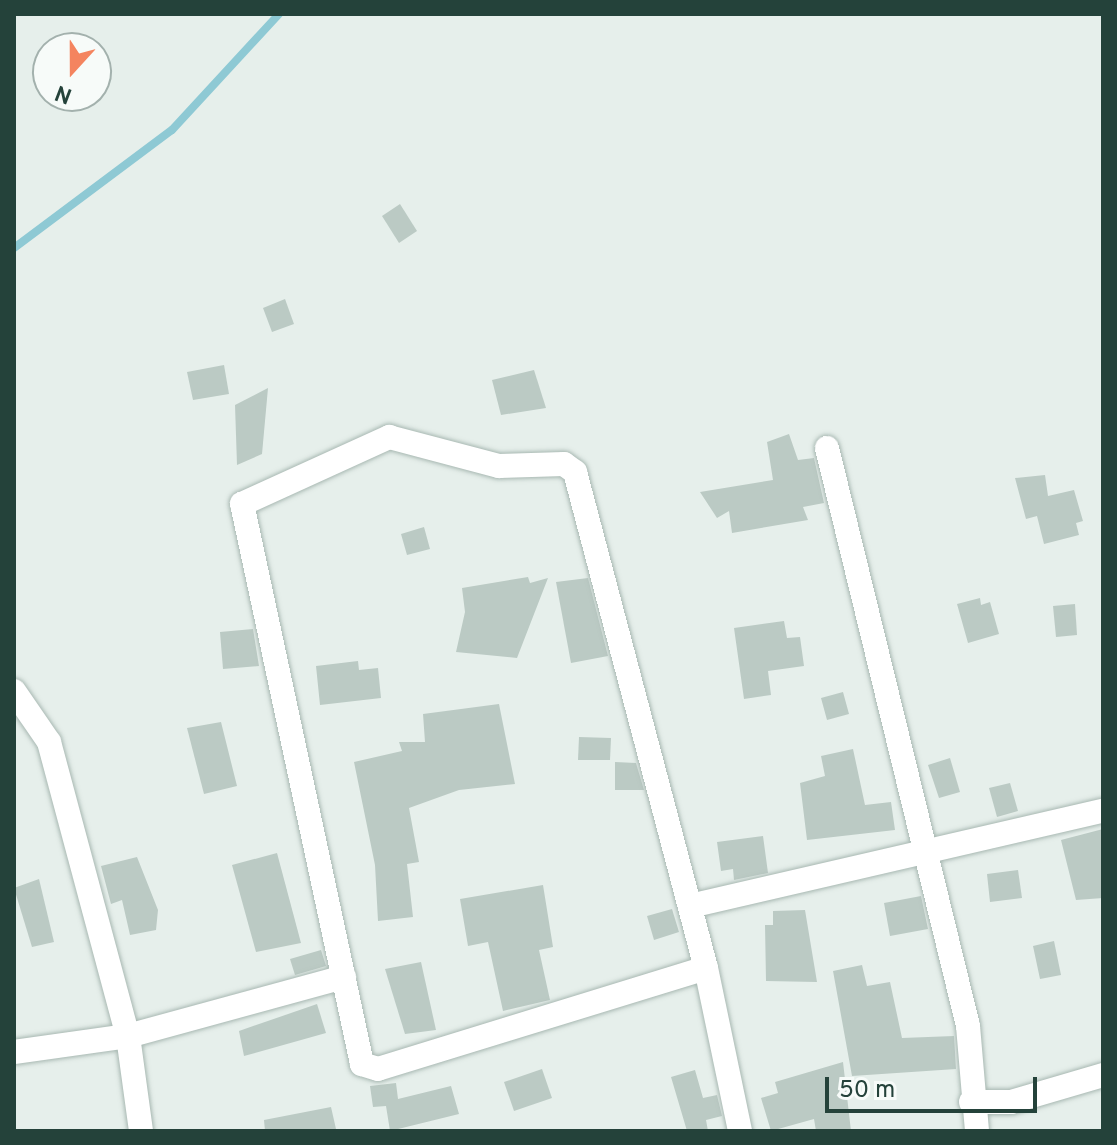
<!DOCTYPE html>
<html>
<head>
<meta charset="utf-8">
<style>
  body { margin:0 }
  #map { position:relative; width:1117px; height:1145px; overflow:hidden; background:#e6efeb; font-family:Overpass,sans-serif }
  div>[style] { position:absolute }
  .stream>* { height:8px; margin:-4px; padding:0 4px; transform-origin:4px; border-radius:4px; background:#8ec9d4 }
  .building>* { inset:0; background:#bbcac4 }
  .roads { filter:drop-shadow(0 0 2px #a8b8b2) drop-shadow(0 0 2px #a8b8b2) }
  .minor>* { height:24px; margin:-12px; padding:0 12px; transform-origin:12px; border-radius:12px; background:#fff }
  span { translate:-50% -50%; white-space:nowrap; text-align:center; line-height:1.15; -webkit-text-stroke:6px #f7fbf9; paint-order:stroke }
  .frame { position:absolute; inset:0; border:16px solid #24423a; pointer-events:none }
  .north { position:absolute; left:32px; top:32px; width:80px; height:80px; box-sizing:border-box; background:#f7fbf9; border:2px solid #a3b1ad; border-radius:50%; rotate:201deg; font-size:22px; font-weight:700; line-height:32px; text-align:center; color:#24423a }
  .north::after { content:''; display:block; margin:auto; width:28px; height:36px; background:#f4845f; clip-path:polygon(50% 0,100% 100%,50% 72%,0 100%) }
  .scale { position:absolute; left:825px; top:1077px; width:212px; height:36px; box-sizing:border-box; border:4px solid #24423a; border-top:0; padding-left:10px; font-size:24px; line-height:28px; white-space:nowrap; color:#24423a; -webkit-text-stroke:6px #f7fbf9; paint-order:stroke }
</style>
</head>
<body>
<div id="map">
  <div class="stream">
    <i style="left:14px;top:248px;width:197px;rotate:-36.8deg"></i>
    <i style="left:172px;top:130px;width:158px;rotate:-47.3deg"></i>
  </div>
  <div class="building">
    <i style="clip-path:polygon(400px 204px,417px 231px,399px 243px,382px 216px)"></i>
    <i style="clip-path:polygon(285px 299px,294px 324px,272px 332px,263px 308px)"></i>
    <i style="clip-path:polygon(224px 365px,229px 394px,193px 400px,187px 372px)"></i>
    <i style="clip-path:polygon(534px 370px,546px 408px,501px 415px,492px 380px)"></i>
    <i style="clip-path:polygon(268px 388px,262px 454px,237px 465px,235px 405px)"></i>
    <i style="clip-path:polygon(789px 434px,798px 460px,814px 458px,824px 503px,803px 507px,808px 520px,732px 533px,729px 511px,717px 518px,700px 492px,773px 480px,767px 442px)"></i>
    <i style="clip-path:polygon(1045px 475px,1048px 496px,1074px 490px,1083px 521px,1076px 523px,1079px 535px,1044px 544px,1037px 516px,1026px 519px,1015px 478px)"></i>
    <i style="clip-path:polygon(424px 527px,430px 549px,407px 555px,401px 534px)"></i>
    <i style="clip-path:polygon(528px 577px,530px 583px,548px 578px,517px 658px,456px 652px,465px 612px,462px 588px)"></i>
    <i style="clip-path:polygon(588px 578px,608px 656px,571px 663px,556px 582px)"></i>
    <i style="clip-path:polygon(980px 598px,981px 605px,990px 602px,999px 634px,968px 643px,957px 604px)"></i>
    <i style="clip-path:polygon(1075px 604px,1077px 635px,1056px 637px,1053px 606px)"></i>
    <i style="clip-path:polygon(784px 621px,787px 638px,800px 637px,804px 666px,768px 671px,771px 695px,744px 699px,734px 628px)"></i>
    <i style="clip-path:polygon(253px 629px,259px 666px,223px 669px,220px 632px)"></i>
    <i style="clip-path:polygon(358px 661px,359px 670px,378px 668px,381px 698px,320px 705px,316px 666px)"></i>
    <i style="clip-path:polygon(843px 692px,849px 714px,827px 720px,821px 698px)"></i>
    <i style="clip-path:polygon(499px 704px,515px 784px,459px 790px,409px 808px,419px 862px,407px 864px,413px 917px,378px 921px,375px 865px,354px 762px,402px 751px,399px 742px,425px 742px,423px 714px)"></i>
    <i style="clip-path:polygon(221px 722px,237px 786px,204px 794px,187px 728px)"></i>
    <i style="clip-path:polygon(579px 737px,611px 738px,610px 760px,578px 760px)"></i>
    <i style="clip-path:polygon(853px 749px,865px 805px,891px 802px,895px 830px,807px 840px,800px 783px,825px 776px,821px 756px)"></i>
    <i style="clip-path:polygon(950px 758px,960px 792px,939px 798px,928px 765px)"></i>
    <i style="clip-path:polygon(615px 762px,636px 763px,644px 790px,615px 790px)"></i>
    <i style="clip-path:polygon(1010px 783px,1018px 811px,997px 817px,989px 788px)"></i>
    <i style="clip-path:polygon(1103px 829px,1103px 898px,1076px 900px,1061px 840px)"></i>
    <i style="clip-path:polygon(763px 836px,768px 873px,734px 880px,733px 869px,721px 871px,717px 842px)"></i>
    <i style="clip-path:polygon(277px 853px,301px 943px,256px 952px,232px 865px)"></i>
    <i style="clip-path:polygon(137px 857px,158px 910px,156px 930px,130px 935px,122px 900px,111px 904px,101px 866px)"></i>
    <i style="clip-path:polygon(1018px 870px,1022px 898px,990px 902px,987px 874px)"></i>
    <i style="clip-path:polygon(39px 879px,54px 942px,32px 947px,14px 888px)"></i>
    <i style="clip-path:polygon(543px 885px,553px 947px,539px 950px,550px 1000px,503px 1011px,488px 942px,468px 946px,460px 899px)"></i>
    <i style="clip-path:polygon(921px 896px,928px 929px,890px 936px,884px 903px)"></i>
    <i style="clip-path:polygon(672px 909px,679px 932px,654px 940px,647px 916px)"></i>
    <i style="clip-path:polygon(805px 910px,817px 982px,766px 981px,765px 925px,773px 925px,773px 911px)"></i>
    <i style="clip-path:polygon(1054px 941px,1061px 975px,1040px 979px,1033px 946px)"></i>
    <i style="clip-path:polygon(321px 950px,326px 966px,295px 975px,290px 959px)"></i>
    <i style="clip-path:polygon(421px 962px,436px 1030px,405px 1034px,385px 969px)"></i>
    <i style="clip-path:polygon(862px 965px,867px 986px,890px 982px,902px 1038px,954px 1036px,956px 1069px,852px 1076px,833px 971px)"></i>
    <i style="clip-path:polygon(317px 1004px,326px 1033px,244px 1056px,239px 1031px)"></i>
    <i style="clip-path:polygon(843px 1062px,851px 1131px,816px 1131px,814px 1119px,771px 1131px,761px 1098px,778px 1093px,775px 1082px)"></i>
    <i style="clip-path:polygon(542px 1069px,552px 1098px,514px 1111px,504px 1082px)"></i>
    <i style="clip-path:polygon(695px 1070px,703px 1098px,717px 1095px,722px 1116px,706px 1120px,708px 1131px,687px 1131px,671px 1077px)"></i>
    <i style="clip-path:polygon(396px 1083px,398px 1099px,451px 1086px,459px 1114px,390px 1131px,386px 1106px,373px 1107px,370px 1086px)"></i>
    <i style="clip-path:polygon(331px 1107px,336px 1129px,265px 1131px,264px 1120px)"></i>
  </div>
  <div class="roads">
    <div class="minor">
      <i style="left:827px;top:448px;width:595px;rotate:76.29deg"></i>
      <i style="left:968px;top:1026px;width:105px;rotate:85.1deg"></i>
      <i style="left:14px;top:691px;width:62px;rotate:55.5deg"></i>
      <i style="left:49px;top:742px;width:304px;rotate:75deg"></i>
      <i style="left:128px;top:1036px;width:96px;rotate:82.2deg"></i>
      <i style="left:690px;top:906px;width:424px;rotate:-13deg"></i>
      <i style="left:706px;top:968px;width:343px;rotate:162.9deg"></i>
      <i style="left:378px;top:1069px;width:17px;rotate:-163deg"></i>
      <i style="left:362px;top:1064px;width:573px;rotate:-102.09deg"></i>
      <i style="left:242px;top:504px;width:162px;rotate:-24.5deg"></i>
      <i style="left:389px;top:437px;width:114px;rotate:14.8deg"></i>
      <i style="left:499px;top:466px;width:65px;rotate:-1.8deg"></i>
      <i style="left:564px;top:464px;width:14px;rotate:36deg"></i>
      <i style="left:575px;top:472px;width:513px;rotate:75.21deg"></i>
      <i style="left:706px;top:968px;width:167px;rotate:78.2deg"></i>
      <i style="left:14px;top:1052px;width:115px;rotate:-8deg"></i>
      <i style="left:128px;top:1036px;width:224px;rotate:-15.3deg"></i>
      <i style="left:971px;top:1102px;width:40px"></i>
      <i style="left:1011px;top:1102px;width:96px;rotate:-16.4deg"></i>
    </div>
  </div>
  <div class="frame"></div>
  <div class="north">N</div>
  <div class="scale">50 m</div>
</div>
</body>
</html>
